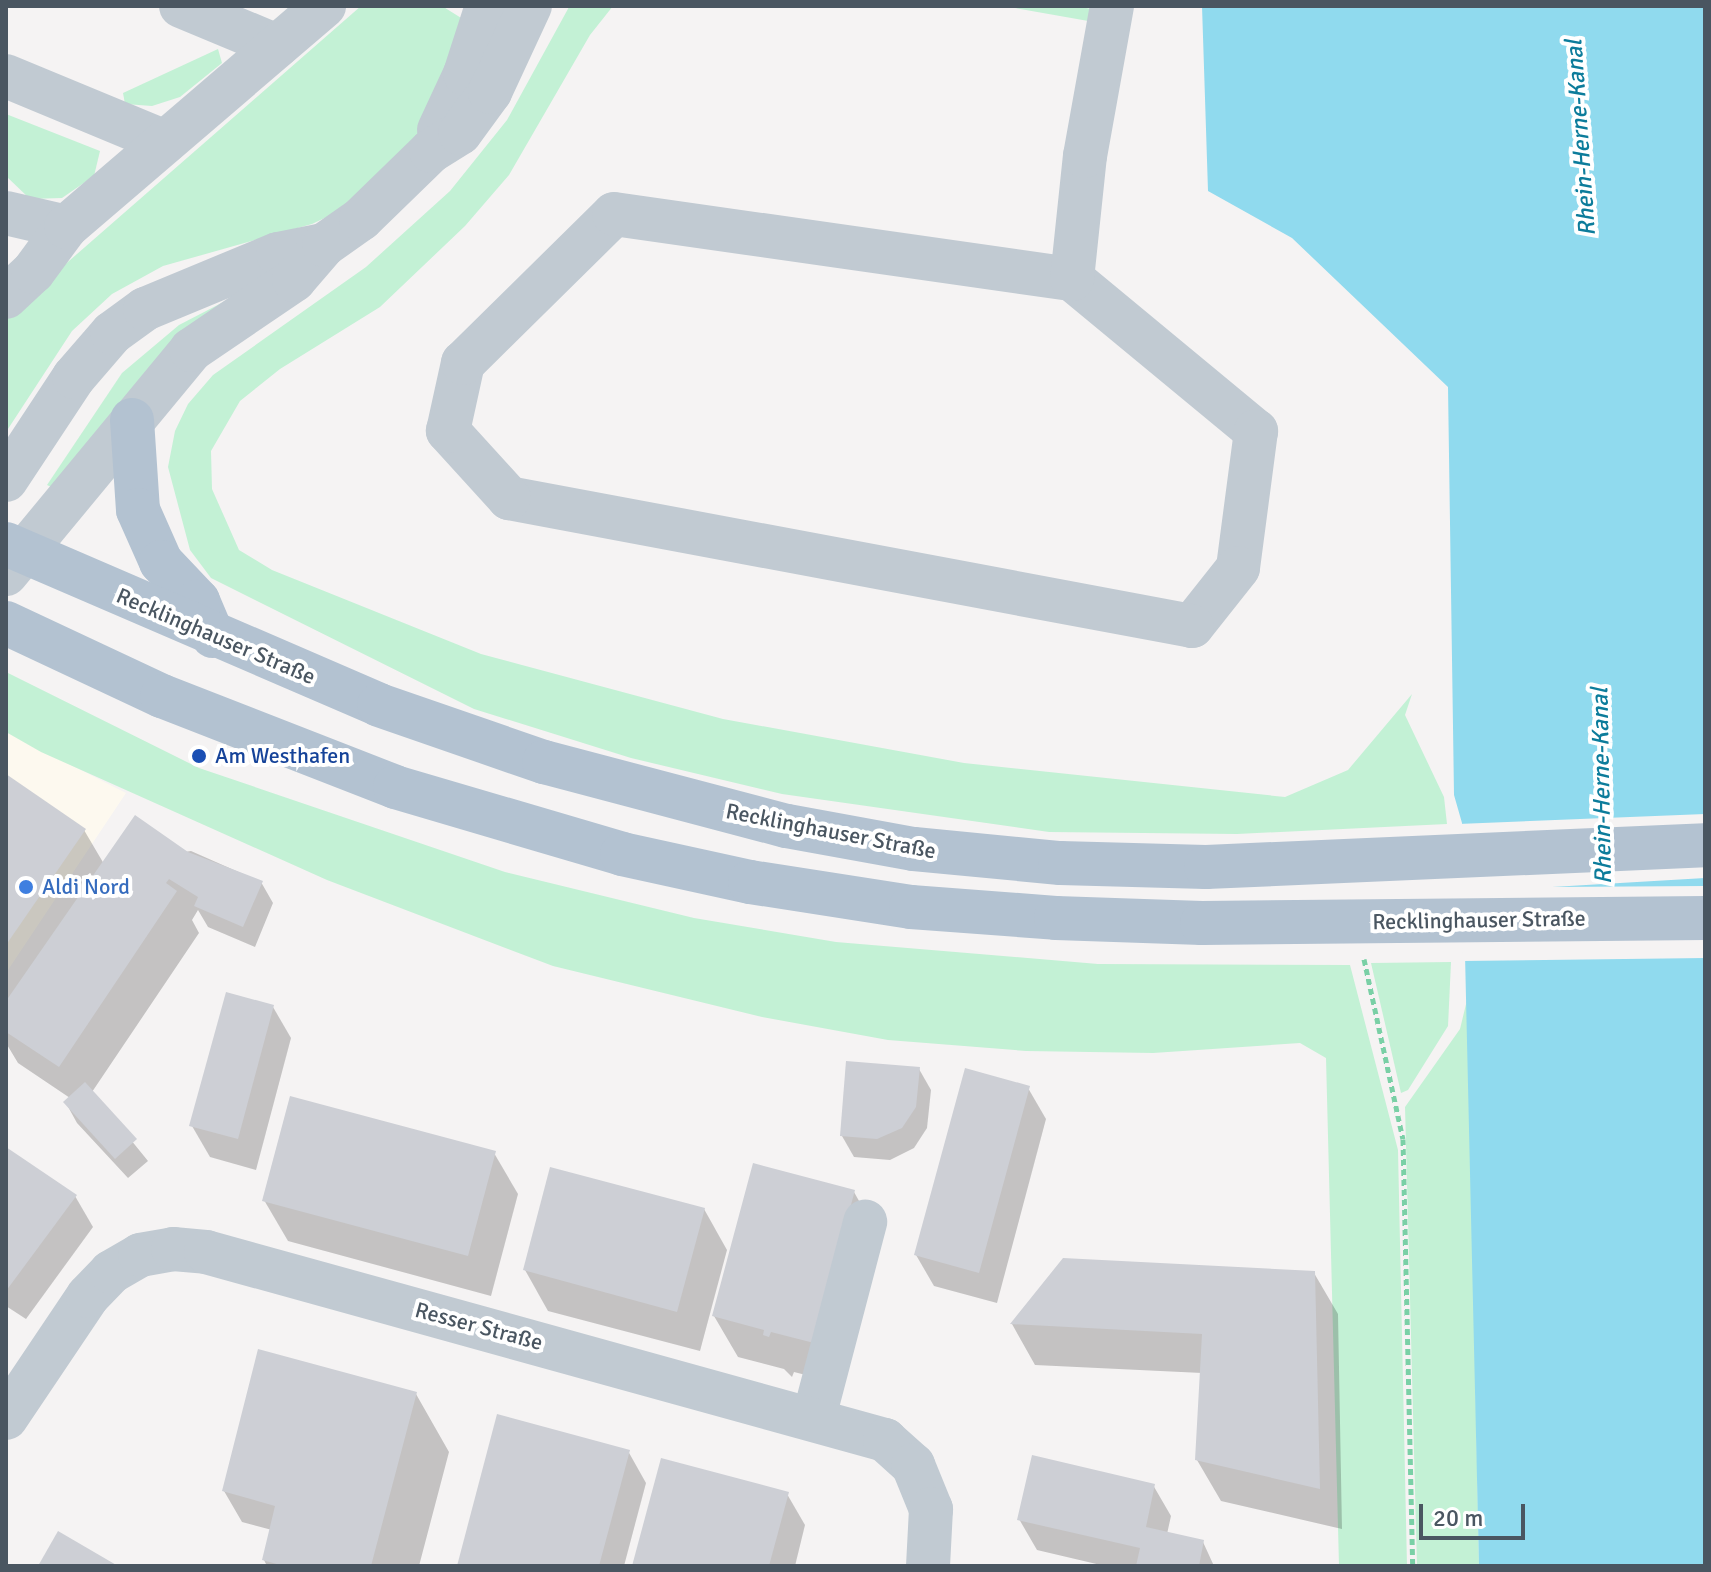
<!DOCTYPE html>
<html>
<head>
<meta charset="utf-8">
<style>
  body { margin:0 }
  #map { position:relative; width:1711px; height:1572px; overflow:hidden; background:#f5f3f3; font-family:Signika,sans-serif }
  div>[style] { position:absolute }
  .commercial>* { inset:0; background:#fdf9ef }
  .green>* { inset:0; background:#c3f1d5 }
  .water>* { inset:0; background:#90daee }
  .pier>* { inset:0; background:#f5f3f3 }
  .shadow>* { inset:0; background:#0003 }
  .building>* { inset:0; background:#cdcfd5 }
  .path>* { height:5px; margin-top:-2.5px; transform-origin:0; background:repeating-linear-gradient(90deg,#7ad0a6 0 6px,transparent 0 10px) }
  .minor>* { height:44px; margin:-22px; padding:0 22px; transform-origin:22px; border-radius:22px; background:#c1cad2 }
  .major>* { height:44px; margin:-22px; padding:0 22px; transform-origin:22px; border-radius:22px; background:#b3c2d1 }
  .dots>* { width:22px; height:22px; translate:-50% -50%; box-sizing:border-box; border:4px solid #fff; border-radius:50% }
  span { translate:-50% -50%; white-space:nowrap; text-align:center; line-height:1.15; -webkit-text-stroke:8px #fff; paint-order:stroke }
  .street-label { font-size:22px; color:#4a5661 }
  .transit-label { font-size:22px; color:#164399 }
  .left { translate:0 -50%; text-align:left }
  .shop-label { font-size:22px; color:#366cbe }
  .water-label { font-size:24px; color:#0c7c9b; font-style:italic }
  .frame { position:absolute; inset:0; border:8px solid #4a5661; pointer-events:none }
  .scale { position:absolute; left:1419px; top:1504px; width:106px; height:36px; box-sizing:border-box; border:4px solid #4a5661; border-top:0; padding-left:10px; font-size:24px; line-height:28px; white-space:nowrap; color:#4a5661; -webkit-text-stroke:6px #fff; paint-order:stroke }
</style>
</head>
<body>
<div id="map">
  <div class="commercial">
    <i style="clip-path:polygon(6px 732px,126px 793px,6px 973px)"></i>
  </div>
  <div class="green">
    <i style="clip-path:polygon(361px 6px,442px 6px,466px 21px,430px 121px,399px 158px,333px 214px,312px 224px,163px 266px,112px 294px,72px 331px,6px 432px,6px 316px)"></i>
    <i style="clip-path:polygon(613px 6px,590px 35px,509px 175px,465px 226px,380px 307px,280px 369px,240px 401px,211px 451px,212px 489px,239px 550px,272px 570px,481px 654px,723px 719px,964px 763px,1285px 797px,1348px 770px,1412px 694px,1405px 715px,1444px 797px,1447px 824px,1237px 834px,1049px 832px,782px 794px,631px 758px,474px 709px,211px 578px,190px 550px,168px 467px,175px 431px,188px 404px,213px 375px,366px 267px,450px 191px,507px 120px,569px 7px)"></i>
    <i style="clip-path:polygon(1004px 6px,1076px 6px,1096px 10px,1094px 22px)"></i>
    <i style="clip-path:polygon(218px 49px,222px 63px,180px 97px,152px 106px,125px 104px,123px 93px)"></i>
    <i style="clip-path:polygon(6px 114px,100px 151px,94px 176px,62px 198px,30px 199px,6px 176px)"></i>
    <i style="clip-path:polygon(235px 296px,62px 492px,47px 485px,122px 373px,179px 325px)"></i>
    <i style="clip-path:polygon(6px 672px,199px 768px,505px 872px,694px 918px,836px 942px,1098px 964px,1350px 965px,1398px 1150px,1407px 1566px,1339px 1566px,1326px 1058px,1300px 1043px,1153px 1053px,1026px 1051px,888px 1040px,762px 1017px,553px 966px,327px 880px,41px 752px,6px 732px)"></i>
    <i style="clip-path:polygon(1451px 962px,1448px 1026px,1408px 1090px,1401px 1093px,1371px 963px)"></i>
    <i style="clip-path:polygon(1468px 996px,1479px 1566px,1417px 1566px,1405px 1107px,1460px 1029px)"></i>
  </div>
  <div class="water">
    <i style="clip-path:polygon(1202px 6px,1705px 6px,1705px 1566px,1479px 1566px,1462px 823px,1454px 795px,1448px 387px,1292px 238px,1208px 191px)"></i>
  </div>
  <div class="pier">
    <i style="clip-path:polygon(1705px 814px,1705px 878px,1552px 887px,1705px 886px,1705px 958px,1463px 961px,1458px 824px)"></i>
  </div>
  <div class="shadow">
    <i style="clip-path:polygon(6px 777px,84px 830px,104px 864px,191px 851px,261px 882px,273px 903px,255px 947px,208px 927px,198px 910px,192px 920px,199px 933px,92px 1092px,148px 1161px,128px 1178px,77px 1123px,66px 1103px,70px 1098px,18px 1063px,6px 1043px)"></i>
    <i style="clip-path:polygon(273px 1007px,291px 1038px,256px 1170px,210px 1157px,192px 1126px)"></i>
    <i style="clip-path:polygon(919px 1069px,931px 1090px,927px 1128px,914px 1148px,890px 1160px,854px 1157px,842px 1136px)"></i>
    <i style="clip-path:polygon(1028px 1088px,1046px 1119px,997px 1303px,934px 1286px,916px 1255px)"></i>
    <i style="clip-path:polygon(6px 1149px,75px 1196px,93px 1227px,26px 1319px,6px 1306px)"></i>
    <i style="clip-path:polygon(494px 1153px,518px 1194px,491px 1296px,288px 1241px,264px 1200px)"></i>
    <i style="clip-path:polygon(854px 1192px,877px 1233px,837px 1383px,794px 1372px,792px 1377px,784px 1369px,738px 1357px,714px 1316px)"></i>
    <i style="clip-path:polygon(704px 1209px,727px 1250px,700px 1351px,548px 1311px,525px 1270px)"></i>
    <i style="clip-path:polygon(1064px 1260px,1314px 1273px,1338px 1314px,1342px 1529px,1221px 1501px,1197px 1460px,1202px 1373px,1035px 1365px,1012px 1324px)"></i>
    <i style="clip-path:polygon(416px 1394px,449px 1452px,419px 1566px,267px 1566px,264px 1560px,272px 1530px,242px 1522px,224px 1491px)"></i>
    <i style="clip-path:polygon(628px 1451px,646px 1483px,624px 1566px,459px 1566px)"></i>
    <i style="clip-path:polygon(1153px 1485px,1171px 1516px,1167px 1534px,1203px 1542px,1214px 1566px,1105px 1566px,1037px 1550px,1019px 1519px)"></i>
    <i style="clip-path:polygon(787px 1494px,805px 1525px,795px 1566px,634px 1566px)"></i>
  </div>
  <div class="building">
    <i style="clip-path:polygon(6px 774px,86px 829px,6px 945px)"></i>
    <i style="clip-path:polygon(135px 815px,188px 852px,263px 881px,243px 927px,194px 906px,198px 897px,169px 879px,166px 883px,177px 891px,59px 1067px,6px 1032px,6px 1001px)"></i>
    <i style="clip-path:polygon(226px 992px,274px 1005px,238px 1139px,189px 1126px)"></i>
    <i style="clip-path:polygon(846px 1061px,920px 1067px,916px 1107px,902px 1128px,877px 1139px,840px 1136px)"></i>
    <i style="clip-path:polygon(965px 1068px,1030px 1086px,979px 1273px,914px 1255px)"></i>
    <i style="clip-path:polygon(85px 1082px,137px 1139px,115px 1159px,63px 1102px)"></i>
    <i style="clip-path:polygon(290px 1096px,496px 1151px,468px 1256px,262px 1201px)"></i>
    <i style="clip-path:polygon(6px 1147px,77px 1195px,6px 1291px)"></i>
    <i style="clip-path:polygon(753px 1163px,855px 1190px,814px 1343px,771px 1332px,769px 1337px,763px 1335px,764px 1330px,712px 1316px)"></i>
    <i style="clip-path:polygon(550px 1167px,705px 1208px,677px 1312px,523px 1270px)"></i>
    <i style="clip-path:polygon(1063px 1258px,1315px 1271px,1320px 1489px,1195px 1460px,1202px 1334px,1010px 1324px)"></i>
    <i style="clip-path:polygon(258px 1349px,417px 1392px,371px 1566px,284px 1566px,262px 1560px,275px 1506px,222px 1491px)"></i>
    <i style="clip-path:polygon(497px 1414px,630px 1450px,599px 1566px,457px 1566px)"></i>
    <i style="clip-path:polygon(1032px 1455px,1155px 1484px,1146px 1527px,1204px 1540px,1199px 1566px,1136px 1566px,1140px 1548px,1017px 1520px)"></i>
    <i style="clip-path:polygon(661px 1458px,789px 1492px,769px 1566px,632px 1566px)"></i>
    <i style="clip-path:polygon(58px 1531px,118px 1566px,38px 1566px)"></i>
  </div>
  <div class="path">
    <i style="left:1364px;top:959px;width:184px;rotate:77.8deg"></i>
    <i style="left:1403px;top:1139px;width:427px;rotate:88.7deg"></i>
  </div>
  <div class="minor">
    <i style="left:181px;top:6px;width:104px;rotate:22.6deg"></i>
    <i style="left:6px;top:76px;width:172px;rotate:22.5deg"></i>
    <i style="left:439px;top:130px;width:62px;rotate:-65.1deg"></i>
    <i style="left:465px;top:74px;width:71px;rotate:-72.1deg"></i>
    <i style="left:6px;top:213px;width:62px;rotate:13.1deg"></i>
    <i style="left:1072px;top:279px;width:239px;rotate:39.6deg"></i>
    <i style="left:1256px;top:431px;width:138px;rotate:97.5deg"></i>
    <i style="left:1238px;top:568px;width:74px;rotate:128.4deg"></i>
    <i style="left:1192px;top:626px;width:695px;rotate:-169.39deg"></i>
    <i style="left:509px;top:498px;width:91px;rotate:-132.3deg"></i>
    <i style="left:448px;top:431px;width:70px;rotate:-77.6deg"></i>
    <i style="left:463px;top:363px;width:212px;rotate:-44.6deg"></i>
    <i style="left:614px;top:214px;width:463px;rotate:8.1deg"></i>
    <i style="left:1072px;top:279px;width:124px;rotate:-84deg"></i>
    <i style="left:1085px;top:156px;width:152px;rotate:-79.8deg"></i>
    <i style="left:6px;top:297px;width:37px;rotate:-43deg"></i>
    <i style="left:33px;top:272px;width:56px;rotate:-53.7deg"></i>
    <i style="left:66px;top:227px;width:340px;rotate:-40.6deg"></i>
    <i style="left:6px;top:480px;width:123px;rotate:-56.6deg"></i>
    <i style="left:74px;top:377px;width:58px;rotate:-49.2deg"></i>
    <i style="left:112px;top:333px;width:41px;rotate:-36deg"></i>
    <i style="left:145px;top:309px;width:144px;rotate:-22.5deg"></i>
    <i style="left:278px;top:254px;width:47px;rotate:-11.1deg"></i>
    <i style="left:6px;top:574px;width:291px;rotate:-50.4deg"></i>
    <i style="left:191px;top:350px;width:125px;rotate:-34.2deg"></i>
    <i style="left:294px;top:280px;width:46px;rotate:-49.4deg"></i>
    <i style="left:324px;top:245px;width:45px;rotate:-35.1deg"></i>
    <i style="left:361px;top:219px;width:98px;rotate:-44.2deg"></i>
    <i style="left:431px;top:151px;width:34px;rotate:-32deg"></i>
    <i style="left:460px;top:133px;width:51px;rotate:-53.8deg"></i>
    <i style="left:490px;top:92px;width:95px;rotate:-65.1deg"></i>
    <i style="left:814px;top:1417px;width:202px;rotate:-75.3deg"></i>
    <i style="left:6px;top:1418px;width:147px;rotate:-56.1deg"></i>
    <i style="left:88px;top:1296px;width:33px;rotate:-46deg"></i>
    <i style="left:111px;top:1272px;width:34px;rotate:-30deg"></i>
    <i style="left:140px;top:1255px;width:34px;rotate:-10deg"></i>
    <i style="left:173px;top:1249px;width:33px;rotate:5deg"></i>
    <i style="left:206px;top:1252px;width:705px;rotate:15.48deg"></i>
    <i style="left:885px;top:1440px;width:38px;rotate:42deg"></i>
    <i style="left:913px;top:1465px;width:48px;rotate:67.8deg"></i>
    <i style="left:931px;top:1509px;width:57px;rotate:93deg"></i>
  </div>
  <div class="major">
    <i style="left:132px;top:420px;width:90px;rotate:86.2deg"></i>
    <i style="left:138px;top:510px;width:57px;rotate:66.1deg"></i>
    <i style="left:161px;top:562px;width:54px;rotate:46.5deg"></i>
    <i style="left:198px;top:601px;width:38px;rotate:67deg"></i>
    <i style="left:6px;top:544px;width:406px;rotate:23.3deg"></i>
    <i style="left:379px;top:705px;width:175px;rotate:19.1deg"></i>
    <i style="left:544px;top:762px;width:251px;rotate:14.8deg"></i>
    <i style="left:787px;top:826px;width:129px;rotate:10.3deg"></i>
    <i style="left:914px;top:849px;width:147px;rotate:5.5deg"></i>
    <i style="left:1060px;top:863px;width:146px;rotate:1.6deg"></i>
    <i style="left:1206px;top:867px;width:499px;rotate:-2.5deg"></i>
    <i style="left:6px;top:623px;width:172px;rotate:25.1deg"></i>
    <i style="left:162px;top:696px;width:250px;rotate:21.3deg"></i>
    <i style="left:395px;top:787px;width:237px;rotate:16.4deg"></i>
    <i style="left:622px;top:854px;width:131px;rotate:12.3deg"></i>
    <i style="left:750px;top:882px;width:163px;rotate:8.8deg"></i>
    <i style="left:911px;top:907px;width:145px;rotate:4.3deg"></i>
    <i style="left:1056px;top:918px;width:146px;rotate:2deg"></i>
    <i style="left:1202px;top:923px;width:503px;rotate:-0.57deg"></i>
  </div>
  <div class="dots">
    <i style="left:199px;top:756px;background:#1a4fb4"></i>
    <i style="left:26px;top:887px;background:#3f7fe0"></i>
  </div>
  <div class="street-label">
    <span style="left:216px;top:636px;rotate:23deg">Recklinghauser Straße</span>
    <span style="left:831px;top:831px;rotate:11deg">Recklinghauser Straße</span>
    <span style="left:1479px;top:920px;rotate:-1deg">Recklinghauser Straße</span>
    <span style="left:479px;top:1326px;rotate:15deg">Resser Straße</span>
  </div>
  <div class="transit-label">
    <span class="left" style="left:215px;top:756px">Am Westhafen</span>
  </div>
  <div class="shop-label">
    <span class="left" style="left:42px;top:887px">Aldi Nord</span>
  </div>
  <div class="water-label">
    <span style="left:1581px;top:138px;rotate:-94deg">Rhein-Herne-Kanal</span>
    <span style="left:1602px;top:786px;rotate:-91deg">Rhein-Herne-Kanal</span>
  </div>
  <div class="frame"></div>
  <div class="scale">20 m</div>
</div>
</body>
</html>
